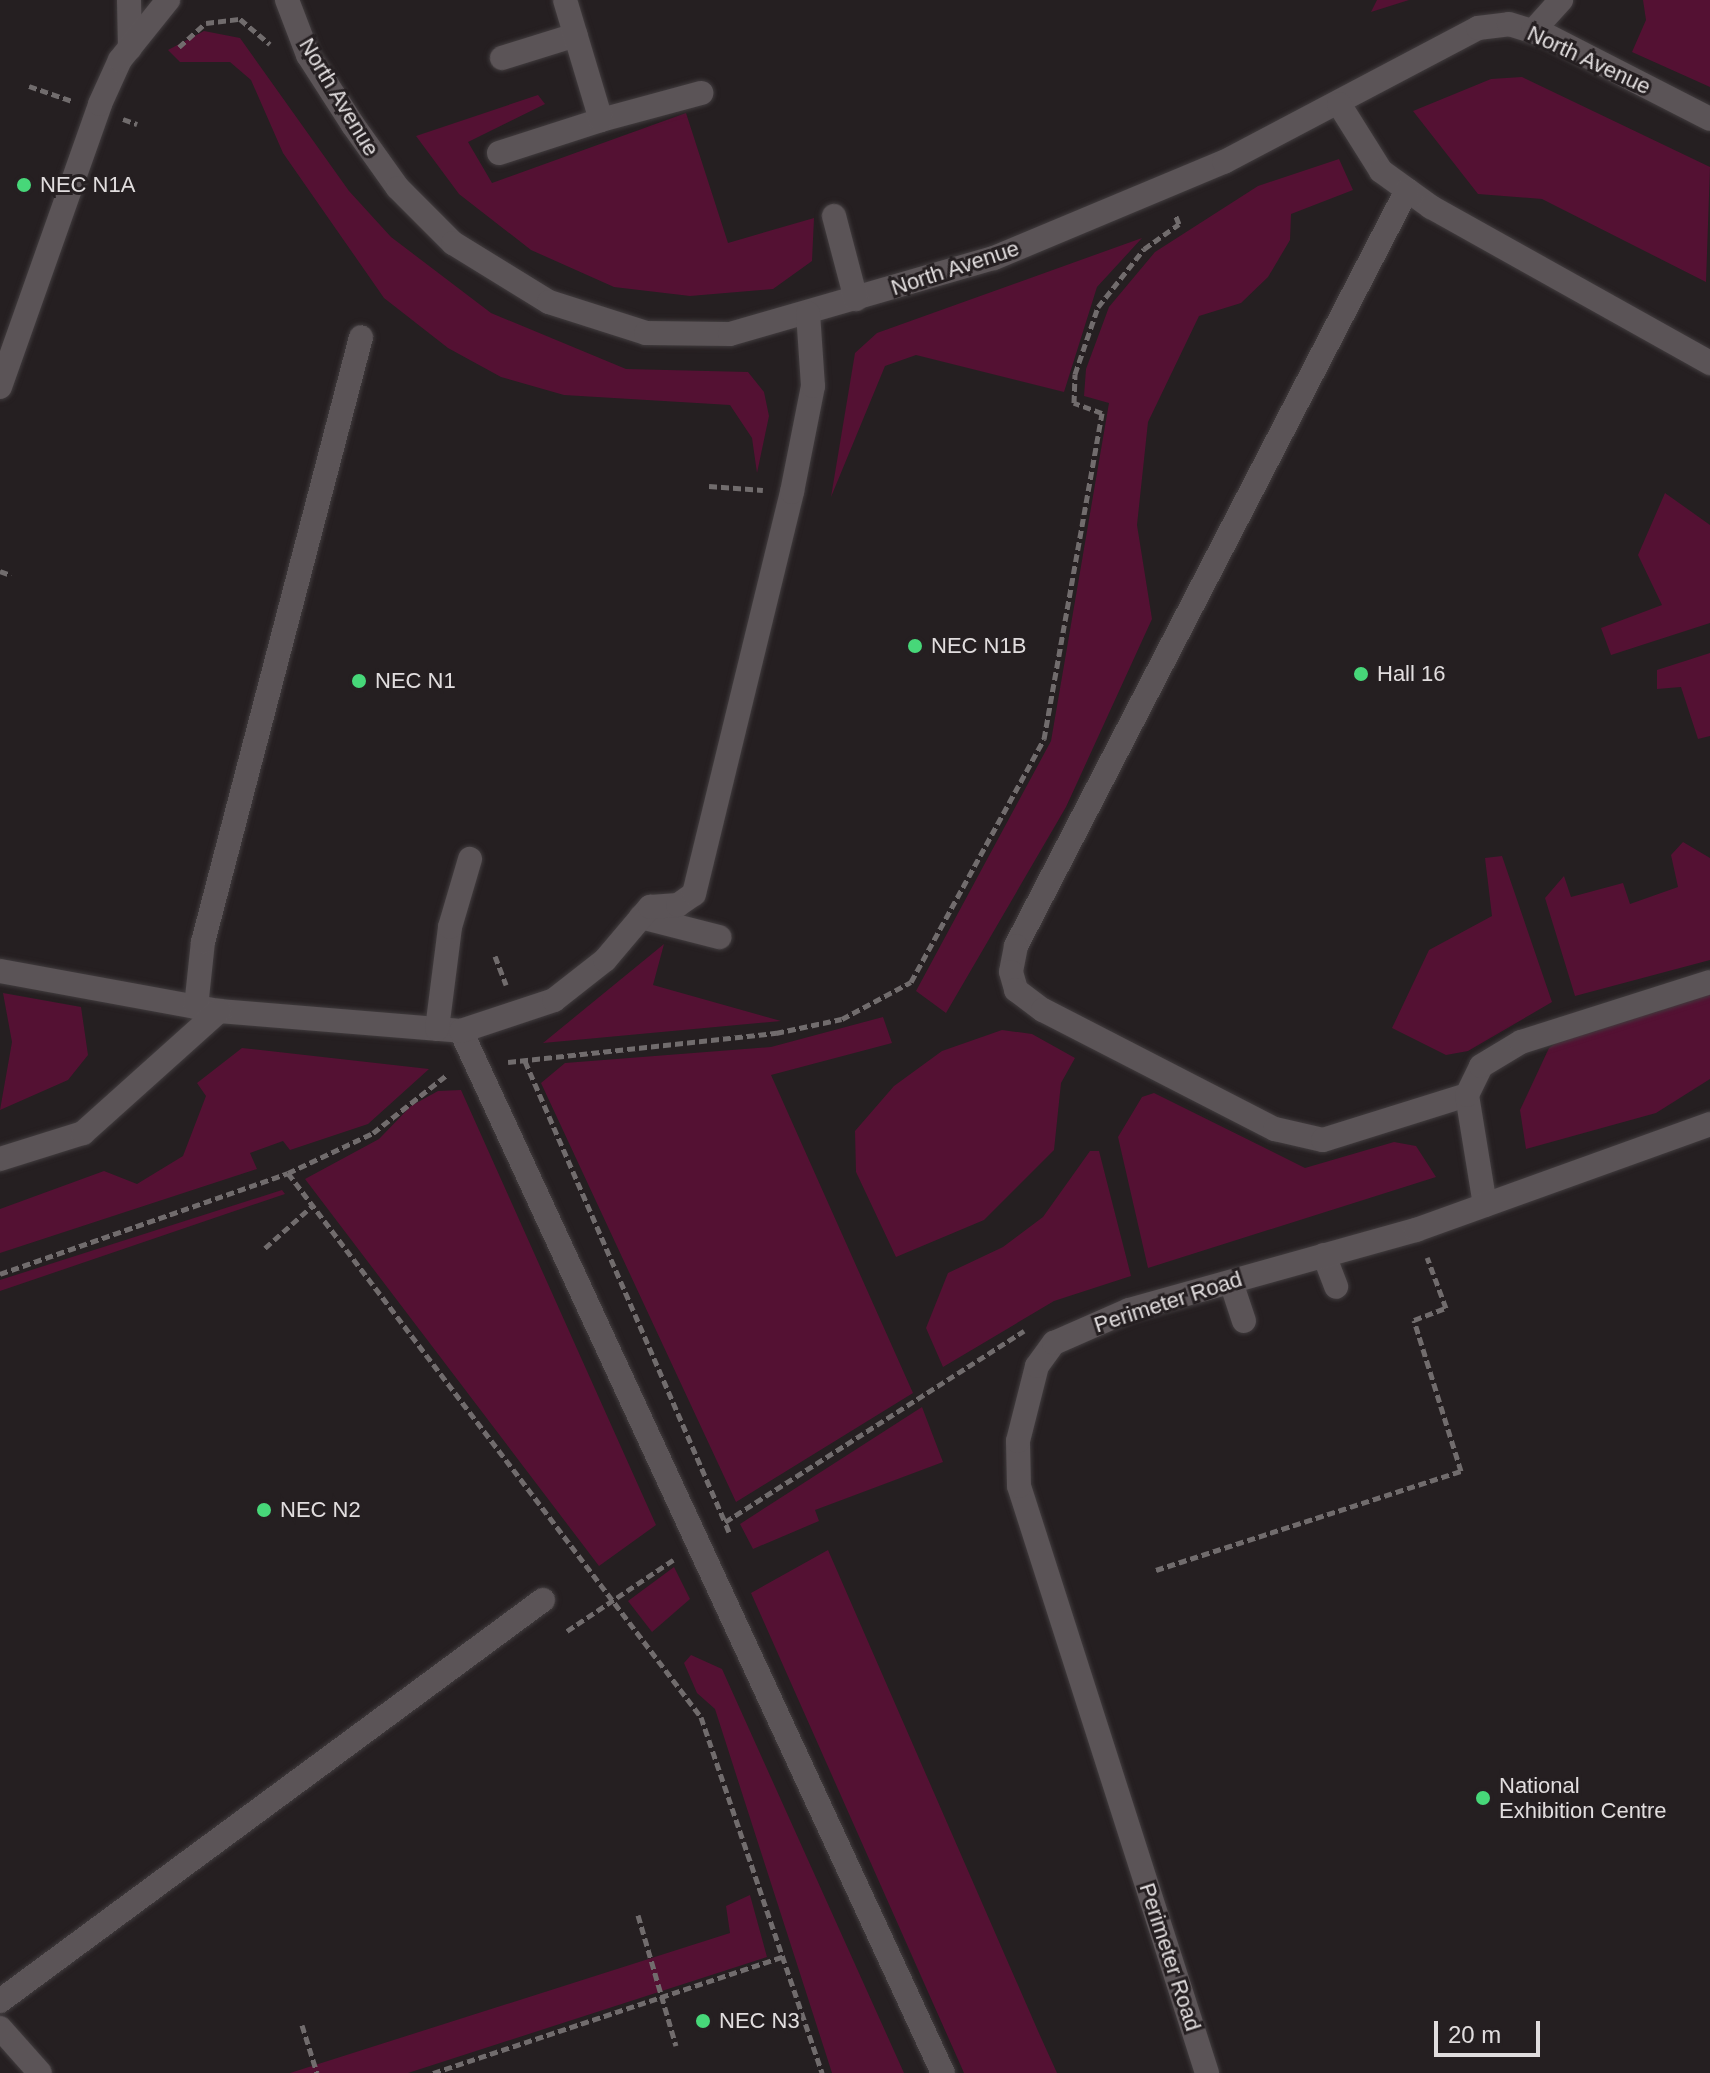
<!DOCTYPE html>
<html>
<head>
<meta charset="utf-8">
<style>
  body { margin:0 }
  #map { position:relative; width:1710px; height:2073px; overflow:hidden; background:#251f21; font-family:Arial,sans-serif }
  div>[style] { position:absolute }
  .green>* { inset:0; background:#541133 }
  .path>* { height:5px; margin-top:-2.5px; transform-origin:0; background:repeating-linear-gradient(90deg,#716c6d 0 8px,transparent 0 12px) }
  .roads { filter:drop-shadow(0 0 2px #413c3e) drop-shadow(0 0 2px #413c3e) }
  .minor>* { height:24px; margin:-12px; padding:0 12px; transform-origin:12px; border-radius:12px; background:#5b5457 }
  .dots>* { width:22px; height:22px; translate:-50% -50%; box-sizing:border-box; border:4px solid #251f21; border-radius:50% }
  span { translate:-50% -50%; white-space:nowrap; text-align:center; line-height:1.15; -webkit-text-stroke:6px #251f21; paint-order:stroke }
  .street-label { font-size:22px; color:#e1ddde }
  .poi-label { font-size:22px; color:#e1ddde }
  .left { translate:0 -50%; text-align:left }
  .scale { position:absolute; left:1434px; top:2021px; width:106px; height:36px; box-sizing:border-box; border:4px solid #e1ddde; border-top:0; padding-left:10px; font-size:24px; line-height:28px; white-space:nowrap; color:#e1ddde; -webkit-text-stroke:6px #251f21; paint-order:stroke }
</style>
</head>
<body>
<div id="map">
  <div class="green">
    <i style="clip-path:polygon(1377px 0,1409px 0,1371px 12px)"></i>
    <i style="clip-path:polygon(1643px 0,1710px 0,1710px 87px,1632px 52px,1646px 20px)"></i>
    <i style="clip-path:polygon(204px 31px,240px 38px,349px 191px,391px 237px,491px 313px,626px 369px,748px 372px,764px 392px,769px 416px,757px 473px,752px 438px,730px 405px,564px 395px,501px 377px,448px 348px,384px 298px,283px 153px,251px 80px,230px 62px,180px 62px,168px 50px)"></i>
    <i style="clip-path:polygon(1522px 77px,1710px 167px,1706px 282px,1542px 199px,1478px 194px,1413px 111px,1491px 79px)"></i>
    <i style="clip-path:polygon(538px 95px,545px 104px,468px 142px,492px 183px,686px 113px,728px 243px,814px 218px,812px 261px,773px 289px,690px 296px,614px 287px,531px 250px,459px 194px,416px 136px)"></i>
    <i style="clip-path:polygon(1339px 159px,1353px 190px,1291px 214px,1290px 240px,1268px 277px,1241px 303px,1199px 316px,1148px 422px,1137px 525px,1152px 619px,1066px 807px,946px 1013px,916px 991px,1051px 741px,1109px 403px,1084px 396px,1086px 369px,1109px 307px,1155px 252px,1258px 186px)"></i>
    <i style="clip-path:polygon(1142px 238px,1097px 287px,1064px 392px,916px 355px,885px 366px,831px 497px,855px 353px,877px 333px)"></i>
    <i style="clip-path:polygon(1665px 493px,1710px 525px,1710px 623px,1611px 655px,1601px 628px,1662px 605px,1638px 555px)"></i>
    <i style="clip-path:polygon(1710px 653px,1710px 736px,1698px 739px,1681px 687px,1657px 689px,1657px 670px)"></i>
    <i style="clip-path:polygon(1683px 842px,1710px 858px,1710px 960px,1575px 996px,1545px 898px,1564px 876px,1571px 897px,1623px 883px,1630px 904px,1678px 887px,1671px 855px)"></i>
    <i style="clip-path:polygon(1502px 856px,1552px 1002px,1468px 1051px,1446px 1055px,1392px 1028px,1429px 950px,1492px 916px,1485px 858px)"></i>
    <i style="clip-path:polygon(664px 944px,653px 985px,781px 1021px,543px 1043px)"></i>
    <i style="clip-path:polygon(1710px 991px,1710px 1079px,1656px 1113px,1526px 1149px,1520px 1110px,1549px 1048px,1569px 1034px)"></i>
    <i style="clip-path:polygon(3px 993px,81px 1007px,88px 1055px,68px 1080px,0 1110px,12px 1042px)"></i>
    <i style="clip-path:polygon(883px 1017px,892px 1043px,771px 1075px,913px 1393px,736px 1502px,541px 1083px,565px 1063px,771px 1047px)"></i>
    <i style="clip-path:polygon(1002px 1030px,1032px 1034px,1075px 1058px,1061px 1083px,1054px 1150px,984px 1220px,896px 1257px,856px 1172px,855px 1131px,894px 1086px,942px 1051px)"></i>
    <i style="clip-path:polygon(242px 1048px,429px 1069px,368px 1124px,290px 1150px,283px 1141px,250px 1153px,257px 1169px,0 1253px,0 1209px,104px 1171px,137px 1184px,183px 1156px,206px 1096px,197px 1083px)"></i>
    <i style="clip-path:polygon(461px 1090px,656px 1525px,599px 1566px,305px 1179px,379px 1139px,411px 1106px,438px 1091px)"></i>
    <i style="clip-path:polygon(1154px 1093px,1305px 1168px,1394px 1142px,1416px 1146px,1436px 1177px,1148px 1268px,1118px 1137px,1142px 1097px)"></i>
    <i style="clip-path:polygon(1090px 1151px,1099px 1151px,1131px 1276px,1054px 1301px,943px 1367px,926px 1328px,948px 1273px,1003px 1247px,1043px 1217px)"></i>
    <i style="clip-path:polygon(282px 1190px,285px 1194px,0 1291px,0 1280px)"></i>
    <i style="clip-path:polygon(922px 1407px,943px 1462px,815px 1510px,819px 1521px,753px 1549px,740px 1524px)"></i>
    <i style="clip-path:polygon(828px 1550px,1038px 2031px,1057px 2073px,964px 2073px,751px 1593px)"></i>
    <i style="clip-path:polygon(674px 1567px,690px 1599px,652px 1632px,628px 1601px)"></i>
    <i style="clip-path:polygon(691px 1655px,722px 1669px,904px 2073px,832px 2073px,715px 1709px,697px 1693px,684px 1663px)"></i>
    <i style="clip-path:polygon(750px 1895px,767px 1957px,408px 2073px,290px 2073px,730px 1933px,726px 1906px)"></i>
  </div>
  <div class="path">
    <i style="left:179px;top:47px;width:36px;rotate:-42deg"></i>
    <i style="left:206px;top:23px;width:34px;rotate:-7deg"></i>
    <i style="left:240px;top:19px;width:39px;rotate:40deg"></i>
    <i style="left:29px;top:86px;width:46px;rotate:19.2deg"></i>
    <i style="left:123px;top:119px;width:15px;rotate:20deg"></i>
    <i style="left:709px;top:486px;width:54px;rotate:4.2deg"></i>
    <i style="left:0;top:571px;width:12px;rotate:20deg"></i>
    <i style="left:495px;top:956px;width:31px;rotate:69deg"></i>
    <i style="left:525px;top:1061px;width:503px;rotate:66.55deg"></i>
    <i style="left:508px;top:1062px;width:270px;rotate:-6.2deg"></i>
    <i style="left:776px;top:1033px;width:67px;rotate:-12deg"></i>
    <i style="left:842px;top:1019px;width:78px;rotate:-28.2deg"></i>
    <i style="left:911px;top:982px;width:277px;rotate:-61.3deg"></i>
    <i style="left:1044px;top:739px;width:331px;rotate:-79.9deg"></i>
    <i style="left:1102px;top:413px;width:30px;rotate:-160deg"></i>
    <i style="left:1074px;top:403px;width:29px;rotate:-88deg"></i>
    <i style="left:1075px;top:374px;width:71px;rotate:-71.1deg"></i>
    <i style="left:1098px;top:307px;width:74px;rotate:-51.6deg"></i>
    <i style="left:1144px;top:249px;width:43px;rotate:-35.5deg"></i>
    <i style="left:1179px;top:224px;width:11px;rotate:-112deg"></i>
    <i style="left:288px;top:1173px;width:683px;rotate:52.79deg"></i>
    <i style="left:701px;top:1717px;width:376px;rotate:71.2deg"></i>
    <i style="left:265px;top:1248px;width:62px;rotate:-41.7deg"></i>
    <i style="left:0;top:1274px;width:305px;rotate:-19.3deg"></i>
    <i style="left:288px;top:1173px;width:94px;rotate:-25.2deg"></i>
    <i style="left:373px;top:1133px;width:95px;rotate:-38.2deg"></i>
    <i style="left:729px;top:1532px;width:11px;rotate:-112deg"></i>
    <i style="left:725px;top:1522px;width:355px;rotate:-32.6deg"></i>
    <i style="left:1156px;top:1570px;width:321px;rotate:-18deg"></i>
    <i style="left:1461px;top:1471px;width:158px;rotate:-107.3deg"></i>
    <i style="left:1414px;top:1320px;width:34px;rotate:-21deg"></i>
    <i style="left:1446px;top:1308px;width:54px;rotate:-110.4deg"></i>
    <i style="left:567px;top:1631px;width:128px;rotate:-33.8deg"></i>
    <i style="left:638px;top:1915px;width:136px;rotate:73.8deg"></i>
    <i style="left:302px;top:2025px;width:50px;rotate:72.6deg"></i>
    <i style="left:433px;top:2073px;width:370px;rotate:-18.4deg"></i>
  </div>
  <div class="roads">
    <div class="minor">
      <i style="left:129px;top:0;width:48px;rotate:88.8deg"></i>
      <i style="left:287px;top:0;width:59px;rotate:69.1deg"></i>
      <i style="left:308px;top:55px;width:83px;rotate:57.3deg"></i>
      <i style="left:353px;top:125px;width:77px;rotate:54.5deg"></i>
      <i style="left:398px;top:188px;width:78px;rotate:45deg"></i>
      <i style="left:453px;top:243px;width:113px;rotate:31.6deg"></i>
      <i style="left:549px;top:302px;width:102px;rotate:17.7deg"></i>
      <i style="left:646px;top:333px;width:84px;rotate:0.7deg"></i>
      <i style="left:730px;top:334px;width:275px;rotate:-16.1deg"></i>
      <i style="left:994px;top:258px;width:249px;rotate:-22.7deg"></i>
      <i style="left:1224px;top:162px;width:287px;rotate:-27.8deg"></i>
      <i style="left:1478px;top:28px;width:31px;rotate:-7deg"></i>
      <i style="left:1509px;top:24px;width:39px;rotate:17deg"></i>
      <i style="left:1546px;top:35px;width:184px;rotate:27.1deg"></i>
      <i style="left:1533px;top:31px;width:42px;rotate:-47.9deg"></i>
      <i style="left:502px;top:58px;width:77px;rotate:-17.3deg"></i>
      <i style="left:1339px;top:104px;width:79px;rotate:57.9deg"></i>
      <i style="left:1381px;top:171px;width:62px;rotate:35.8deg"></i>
      <i style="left:1431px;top:207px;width:320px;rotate:29.2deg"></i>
      <i style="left:601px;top:120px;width:104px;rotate:-15.1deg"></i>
      <i style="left:499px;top:153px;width:107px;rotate:-17.9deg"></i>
      <i style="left:601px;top:120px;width:125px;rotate:-106.7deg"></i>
      <i style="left:1407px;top:190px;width:851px;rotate:117.35deg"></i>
      <i style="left:1016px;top:946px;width:26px;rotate:101deg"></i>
      <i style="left:1011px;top:972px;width:19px;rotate:74deg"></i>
      <i style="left:1016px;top:990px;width:34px;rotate:37deg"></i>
      <i style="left:1043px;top:1010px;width:261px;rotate:27.2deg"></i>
      <i style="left:1275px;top:1129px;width:49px;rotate:12.9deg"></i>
      <i style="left:1323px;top:1140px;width:151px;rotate:-17.4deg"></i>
      <i style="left:834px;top:216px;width:86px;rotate:75.2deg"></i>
      <i style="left:0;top:387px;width:300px;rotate:-70.5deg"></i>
      <i style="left:100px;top:104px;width:48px;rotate:-65.6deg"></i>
      <i style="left:120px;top:60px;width:77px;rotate:-51.3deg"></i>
      <i style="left:641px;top:917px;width:81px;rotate:14.4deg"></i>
      <i style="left:0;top:971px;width:223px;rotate:10.4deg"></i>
      <i style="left:219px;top:1011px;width:243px;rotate:4.7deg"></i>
      <i style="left:461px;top:1031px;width:1148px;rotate:65.18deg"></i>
      <i style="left:196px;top:1007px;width:65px;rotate:-83.9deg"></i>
      <i style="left:203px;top:942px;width:625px;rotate:-75.36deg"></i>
      <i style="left:437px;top:1029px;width:103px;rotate:-82.7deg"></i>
      <i style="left:450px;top:927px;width:71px;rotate:-73.6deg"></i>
      <i style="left:461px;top:1031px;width:98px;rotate:-18.4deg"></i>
      <i style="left:554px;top:1000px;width:65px;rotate:-38.1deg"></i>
      <i style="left:605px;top:960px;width:70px;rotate:-49.7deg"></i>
      <i style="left:650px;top:907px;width:28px;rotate:-4deg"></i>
      <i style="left:678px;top:905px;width:19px;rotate:-35deg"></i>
      <i style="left:694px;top:894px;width:414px;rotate:-76.3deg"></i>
      <i style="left:792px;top:492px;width:108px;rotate:-78.8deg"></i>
      <i style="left:813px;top:386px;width:73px;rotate:-93.9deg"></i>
      <i style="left:0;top:1159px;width:87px;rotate:-17.4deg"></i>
      <i style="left:83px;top:1133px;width:183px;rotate:-41.9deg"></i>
      <i style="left:1485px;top:1205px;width:111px;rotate:-99.3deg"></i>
      <i style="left:1467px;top:1095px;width:32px;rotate:-64deg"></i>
      <i style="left:1481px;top:1066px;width:47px;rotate:-31deg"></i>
      <i style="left:1521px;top:1042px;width:198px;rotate:-17.6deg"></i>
      <i style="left:1324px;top:1255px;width:34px;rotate:69deg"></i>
      <i style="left:1231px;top:1282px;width:41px;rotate:71.6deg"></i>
      <i style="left:0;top:2001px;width:675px;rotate:-36.45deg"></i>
      <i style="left:0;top:2028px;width:60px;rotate:48.4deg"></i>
      <i style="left:1207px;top:2073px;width:616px;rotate:-107.76deg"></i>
      <i style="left:1019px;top:1486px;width:45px;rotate:-91.3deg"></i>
      <i style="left:1018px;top:1441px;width:77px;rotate:-75.8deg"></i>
      <i style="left:1037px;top:1366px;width:29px;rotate:-54deg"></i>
      <i style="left:1054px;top:1343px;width:82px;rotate:-23.7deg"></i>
      <i style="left:1129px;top:1310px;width:298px;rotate:-15.6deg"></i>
      <i style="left:1416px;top:1230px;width:313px;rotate:-19.8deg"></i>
    </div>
  </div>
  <div class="dots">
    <i style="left:24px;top:185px;background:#47d779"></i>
    <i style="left:915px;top:646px;background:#47d779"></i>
    <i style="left:1361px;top:674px;background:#47d779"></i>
    <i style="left:359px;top:681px;background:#47d779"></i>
    <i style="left:264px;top:1510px;background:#47d779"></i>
    <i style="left:1483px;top:1798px;background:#47d779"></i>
    <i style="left:703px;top:2021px;background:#47d779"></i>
  </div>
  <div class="street-label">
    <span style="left:1589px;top:60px;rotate:25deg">North Avenue</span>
    <span style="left:339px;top:97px;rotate:59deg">North Avenue</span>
    <span style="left:955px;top:268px;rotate:-18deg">North Avenue</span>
    <span style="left:1168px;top:1302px;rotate:-18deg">Perimeter Road</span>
    <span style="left:1170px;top:1957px;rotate:72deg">Perimeter Road</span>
  </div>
  <div class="poi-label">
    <span class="left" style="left:40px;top:185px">NEC N1A</span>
    <span class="left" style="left:931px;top:646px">NEC N1B</span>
    <span class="left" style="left:1377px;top:674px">Hall 16</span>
    <span class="left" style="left:375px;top:681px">NEC N1</span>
    <span class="left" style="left:280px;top:1510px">NEC N2</span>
    <span class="left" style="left:1499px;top:1798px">National<br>Exhibition Centre</span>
    <span class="left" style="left:719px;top:2021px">NEC N3</span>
  </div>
  <div class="scale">20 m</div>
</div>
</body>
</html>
